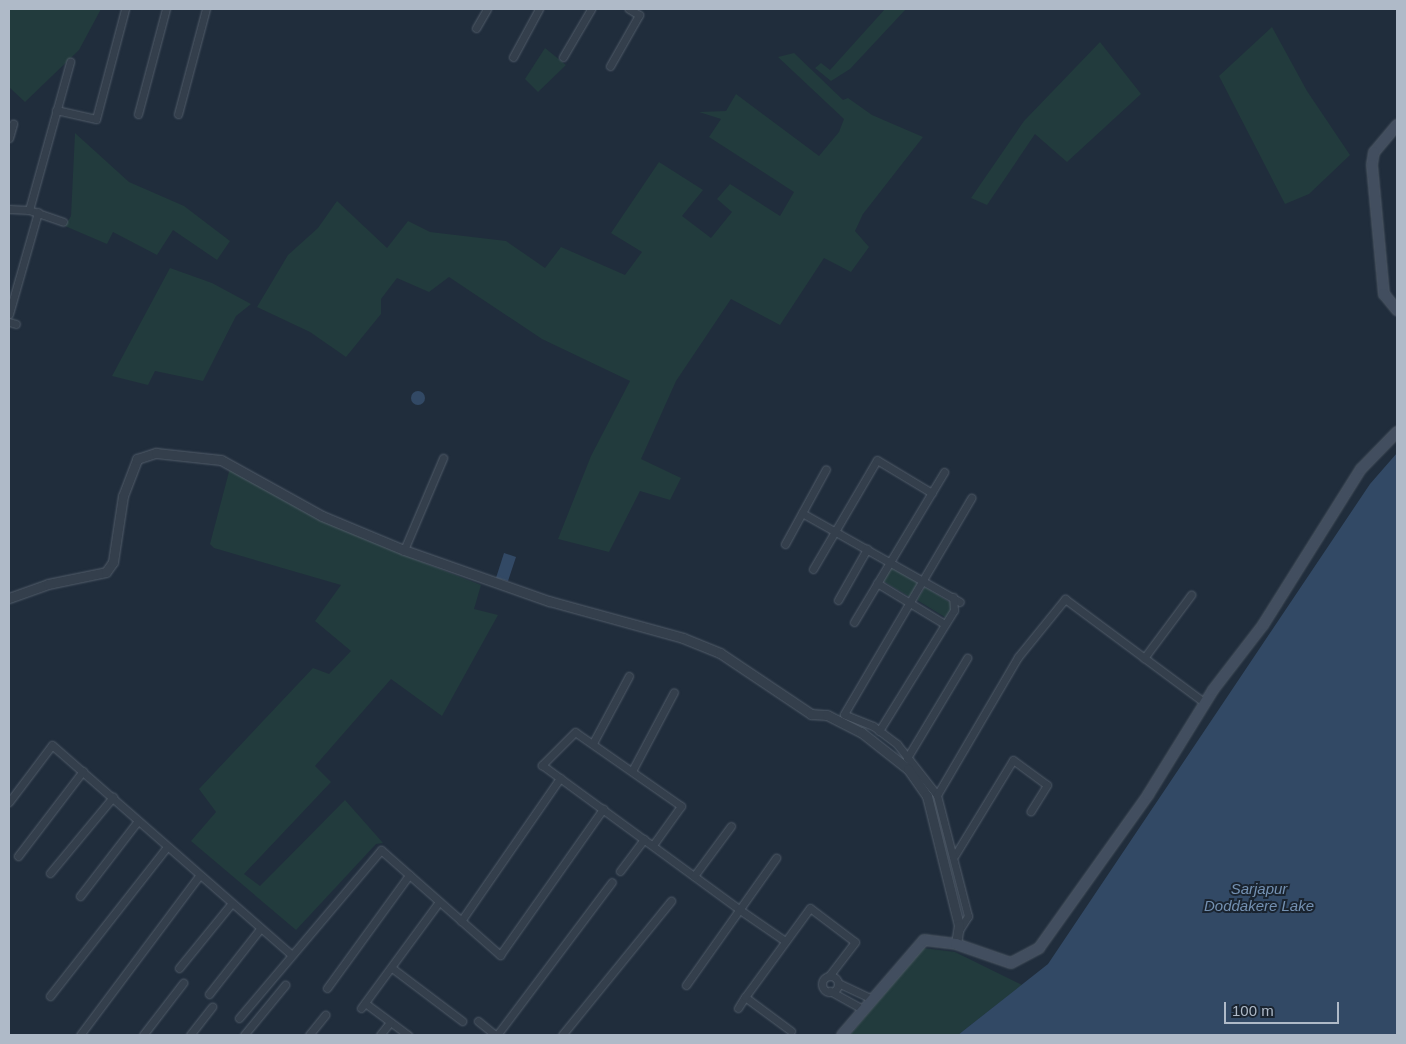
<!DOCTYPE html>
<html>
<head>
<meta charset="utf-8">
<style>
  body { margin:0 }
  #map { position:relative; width:1406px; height:1044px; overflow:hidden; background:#202d3c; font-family:Arial,sans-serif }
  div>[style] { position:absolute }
  .green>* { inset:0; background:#223b3d }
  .water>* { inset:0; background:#324965 }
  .round { border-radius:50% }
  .roads { filter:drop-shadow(0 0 1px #525d6a) drop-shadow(0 0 1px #525d6a) }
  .minor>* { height:7px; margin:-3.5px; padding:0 3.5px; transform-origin:3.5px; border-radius:3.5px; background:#343f4c }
  .minor>.ring { margin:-3.5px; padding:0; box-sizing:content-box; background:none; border:7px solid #343f4c; border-radius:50% }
  .tertiary>* { height:9px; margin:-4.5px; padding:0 4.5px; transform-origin:4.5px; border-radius:4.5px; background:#343f4c }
  .secondary>* { height:10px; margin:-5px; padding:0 5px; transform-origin:5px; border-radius:5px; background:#424e5f }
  span { translate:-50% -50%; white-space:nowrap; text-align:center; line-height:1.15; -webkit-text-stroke:4px #1a2430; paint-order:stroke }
  .water-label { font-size:15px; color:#7491b2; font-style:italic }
  .frame { position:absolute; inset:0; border:10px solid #afbac8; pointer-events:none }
  .scale { position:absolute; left:1224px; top:1002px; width:115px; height:22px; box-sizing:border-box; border:2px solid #afbac8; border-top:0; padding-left:6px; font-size:15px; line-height:18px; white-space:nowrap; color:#afbac8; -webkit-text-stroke:4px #1a2430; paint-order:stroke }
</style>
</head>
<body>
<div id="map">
  <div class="green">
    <i style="clip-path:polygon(9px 9px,101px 9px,79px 50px,25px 102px,9px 87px)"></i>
    <i style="clip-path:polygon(885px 9px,906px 9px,850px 69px,831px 81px,815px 68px,821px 63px,830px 70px)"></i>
    <i style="clip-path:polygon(1272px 27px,1307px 91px,1350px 155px,1309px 194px,1285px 204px,1219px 76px)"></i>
    <i style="clip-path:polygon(1100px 42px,1141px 94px,1067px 162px,1035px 134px,987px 205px,971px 198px,1024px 121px)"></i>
    <i style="clip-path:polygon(545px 48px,566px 65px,538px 92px,525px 79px)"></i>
    <i style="clip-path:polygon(794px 53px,843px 100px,848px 98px,872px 115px,923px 137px,863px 214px,855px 231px,869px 247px,851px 272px,824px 258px,780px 325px,731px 299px,676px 381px,641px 459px,681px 478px,670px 500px,640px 491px,609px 552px,558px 539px,591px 456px,630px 381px,542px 339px,449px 277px,429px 292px,397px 278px,381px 299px,381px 314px,346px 357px,310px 332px,257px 307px,288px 255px,318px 228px,337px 201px,387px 248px,408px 221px,430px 232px,506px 241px,545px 268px,561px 247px,625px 275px,642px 252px,611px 233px,659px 162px,703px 190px,682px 216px,711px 238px,732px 212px,717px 199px,730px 184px,780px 216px,794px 192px,709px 137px,721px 119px,699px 112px,726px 111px,736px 94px,819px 156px,839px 132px,844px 119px,778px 57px)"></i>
    <i style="clip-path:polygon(75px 133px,129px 182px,184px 206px,230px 241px,217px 260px,173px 230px,157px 255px,113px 232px,107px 244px,65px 226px,71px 216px)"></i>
    <i style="clip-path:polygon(170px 268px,212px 283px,251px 304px,236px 316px,203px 381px,155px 371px,148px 385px,112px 376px)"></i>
    <i style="clip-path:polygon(230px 468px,409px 557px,481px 585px,474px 609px,498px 615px,442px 716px,391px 679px,315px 766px,331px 782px,244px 874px,260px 886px,345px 800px,383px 843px,376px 844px,296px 930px,191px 841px,216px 812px,199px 789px,313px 668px,329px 674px,351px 651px,315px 621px,341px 585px,214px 548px,210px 544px)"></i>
    <i style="clip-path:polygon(892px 567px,918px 583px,910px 597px,883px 581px)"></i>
    <i style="clip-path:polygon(925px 587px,956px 606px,948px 619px,917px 600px)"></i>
    <i style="clip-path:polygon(923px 948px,955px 952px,1022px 985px,958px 1035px,850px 1035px)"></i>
  </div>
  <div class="water">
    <i class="round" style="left:411px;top:391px;width:14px;height:14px"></i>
    <i style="clip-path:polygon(1397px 453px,1397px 1035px,958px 1035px,1048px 964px,1370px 484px)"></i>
    <i style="clip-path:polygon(504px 553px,516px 557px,508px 581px,496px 578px)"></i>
  </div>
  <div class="roads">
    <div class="minor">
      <i style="left:476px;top:28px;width:22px;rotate:-60deg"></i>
      <i style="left:513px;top:57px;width:55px;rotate:-61.6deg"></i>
      <i style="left:563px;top:57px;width:56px;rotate:-59.7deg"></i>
      <i style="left:610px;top:66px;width:59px;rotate:-60.4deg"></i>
      <i style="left:639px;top:15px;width:12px;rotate:-149deg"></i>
      <i style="left:56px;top:110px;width:41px;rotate:12.7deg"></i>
      <i style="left:96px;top:119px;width:114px;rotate:-75.2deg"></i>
      <i style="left:138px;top:114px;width:109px;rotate:-75.1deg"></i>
      <i style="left:178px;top:114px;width:109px;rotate:-75.1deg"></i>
      <i style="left:9px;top:138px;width:15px;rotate:-74deg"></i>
      <i style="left:9px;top:209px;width:20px;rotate:3deg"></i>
      <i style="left:29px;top:210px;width:36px;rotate:19deg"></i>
      <i style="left:29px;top:210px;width:154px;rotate:-74.5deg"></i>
      <i style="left:9px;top:314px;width:106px;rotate:-74.1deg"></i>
      <i style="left:9px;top:322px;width:7px;rotate:16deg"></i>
      <i style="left:802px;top:513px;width:181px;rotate:29.4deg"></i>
      <i style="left:785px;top:544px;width:85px;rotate:-61.3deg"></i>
      <i style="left:404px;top:550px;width:100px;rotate:-67deg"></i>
      <i style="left:813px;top:569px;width:126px;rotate:-59.6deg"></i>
      <i style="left:877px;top:460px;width:64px;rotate:31deg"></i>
      <i style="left:877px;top:583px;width:77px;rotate:31.2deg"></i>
      <i style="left:838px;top:600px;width:59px;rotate:-60.4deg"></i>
      <i style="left:854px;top:622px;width:175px;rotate:-59deg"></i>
      <i style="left:1144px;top:658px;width:79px;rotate:-53.3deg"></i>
      <i style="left:879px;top:731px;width:142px;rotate:-58.2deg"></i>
      <i style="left:954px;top:610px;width:13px;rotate:-94deg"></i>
      <i style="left:593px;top:743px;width:76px;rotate:-61.8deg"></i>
      <i style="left:907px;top:758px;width:117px;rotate:-59deg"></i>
      <i style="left:632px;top:771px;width:89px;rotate:-62deg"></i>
      <i style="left:937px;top:795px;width:65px;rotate:-128.1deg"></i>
      <i style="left:897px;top:744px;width:30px;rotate:-143deg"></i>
      <i style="left:873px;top:726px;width:31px;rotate:-158deg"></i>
      <i style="left:844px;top:714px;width:251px;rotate:-59.5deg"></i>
      <i style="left:9px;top:802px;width:71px;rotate:-53deg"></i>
      <i style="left:52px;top:745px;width:317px;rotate:41.2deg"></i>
      <i style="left:653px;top:845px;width:48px;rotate:-54.3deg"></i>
      <i style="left:681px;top:806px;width:129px;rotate:-145.1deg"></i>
      <i style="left:575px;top:732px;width:47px;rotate:135deg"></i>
      <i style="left:542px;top:765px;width:245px;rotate:36.2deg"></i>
      <i style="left:740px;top:910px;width:55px;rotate:34.6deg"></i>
      <i style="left:955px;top:855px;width:111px;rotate:-58.6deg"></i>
      <i style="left:1013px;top:760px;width:42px;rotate:36.3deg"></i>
      <i style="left:1047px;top:785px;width:31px;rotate:122deg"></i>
      <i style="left:18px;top:856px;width:107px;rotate:-52.6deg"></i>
      <i style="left:620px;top:871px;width:40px;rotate:-53deg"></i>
      <i style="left:50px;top:873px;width:99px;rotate:-50.3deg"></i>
      <i style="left:694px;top:876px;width:62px;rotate:-53.5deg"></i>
      <i style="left:80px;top:896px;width:93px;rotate:-52.4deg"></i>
      <i style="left:461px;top:921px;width:174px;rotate:-55.3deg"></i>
      <i style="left:958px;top:932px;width:19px;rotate:-58deg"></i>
      <i style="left:968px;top:916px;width:125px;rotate:-104.4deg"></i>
      <i style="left:937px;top:795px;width:160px;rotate:-59.6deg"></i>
      <i style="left:1018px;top:657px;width:75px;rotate:-51deg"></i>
      <i style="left:1065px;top:599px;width:174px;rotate:36.6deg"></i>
      <i style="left:179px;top:968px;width:82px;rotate:-50.9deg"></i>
      <i style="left:392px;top:968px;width:88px;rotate:37.1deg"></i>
      <i class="ring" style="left:822px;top:976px;width:9px;height:9px"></i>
      <i style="left:838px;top:983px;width:38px;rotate:25deg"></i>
      <i style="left:686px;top:985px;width:156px;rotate:-54.7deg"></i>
      <i style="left:327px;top:988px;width:140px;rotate:-54deg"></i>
      <i style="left:830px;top:991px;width:38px;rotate:29deg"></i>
      <i style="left:209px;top:994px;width:83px;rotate:-51.9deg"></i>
      <i style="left:50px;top:996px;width:188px;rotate:-51.9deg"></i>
      <i style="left:365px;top:1003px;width:54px;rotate:36.7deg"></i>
      <i style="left:361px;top:1008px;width:132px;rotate:-53.7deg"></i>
      <i style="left:738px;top:1008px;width:13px;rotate:-58deg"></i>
      <i style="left:239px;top:1018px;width:220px;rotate:-49.8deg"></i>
      <i style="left:381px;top:850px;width:159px;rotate:41.4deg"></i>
      <i style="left:500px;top:955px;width:179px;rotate:-54.8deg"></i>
      <i style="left:478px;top:1021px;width:22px;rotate:39deg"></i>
      <i style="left:791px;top:1031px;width:57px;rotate:-143.5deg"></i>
      <i style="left:745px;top:997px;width:110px;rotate:-53.9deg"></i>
      <i style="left:810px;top:908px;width:56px;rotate:37.1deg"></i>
      <i style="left:855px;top:942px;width:43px;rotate:127.4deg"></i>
      <i style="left:80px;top:1035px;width:199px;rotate:-53.2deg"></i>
      <i style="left:143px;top:1035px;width:66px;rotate:-52.4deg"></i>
      <i style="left:190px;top:1035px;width:36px;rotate:-52deg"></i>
      <i style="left:244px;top:1035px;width:65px;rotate:-50.6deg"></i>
      <i style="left:309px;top:1035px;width:26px;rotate:-51deg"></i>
      <i style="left:380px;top:1035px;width:16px;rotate:-52deg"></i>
      <i style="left:497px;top:1035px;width:191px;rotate:-53.1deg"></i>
      <i style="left:562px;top:1035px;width:173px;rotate:-50.9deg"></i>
    </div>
    <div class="tertiary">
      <i style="left:9px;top:598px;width:41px;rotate:-19.7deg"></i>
      <i style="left:48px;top:584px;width:59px;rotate:-11.7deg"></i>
      <i style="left:106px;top:572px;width:12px;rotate:-55deg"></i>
      <i style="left:113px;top:562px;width:67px;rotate:-81.4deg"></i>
      <i style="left:123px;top:496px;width:40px;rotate:-69deg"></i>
      <i style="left:137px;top:459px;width:20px;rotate:-18deg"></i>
      <i style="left:156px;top:453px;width:65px;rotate:6.1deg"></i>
      <i style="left:221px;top:460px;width:115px;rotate:29deg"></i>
      <i style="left:322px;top:516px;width:89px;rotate:22.5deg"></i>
      <i style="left:404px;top:550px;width:154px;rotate:19.4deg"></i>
      <i style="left:549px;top:601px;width:139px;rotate:15.4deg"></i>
      <i style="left:683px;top:638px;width:40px;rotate:22deg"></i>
      <i style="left:720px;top:653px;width:110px;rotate:33.8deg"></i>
      <i style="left:811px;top:714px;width:16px;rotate:4deg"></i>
      <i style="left:827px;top:715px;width:38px;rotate:27deg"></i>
      <i style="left:861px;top:732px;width:60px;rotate:38.2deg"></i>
      <i style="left:908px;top:769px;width:33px;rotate:55deg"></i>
      <i style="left:927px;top:796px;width:133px;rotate:76.1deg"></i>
      <i style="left:959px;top:925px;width:19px;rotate:99deg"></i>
    </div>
    <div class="secondary">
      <i style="left:1397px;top:125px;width:35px;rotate:130deg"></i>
      <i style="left:1374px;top:152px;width:13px;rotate:99deg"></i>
      <i style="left:1372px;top:165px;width:130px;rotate:84.7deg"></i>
      <i style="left:1384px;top:294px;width:21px;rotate:51deg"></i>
      <i style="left:842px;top:1035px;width:125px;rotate:-49.2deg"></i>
      <i style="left:924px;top:940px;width:32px;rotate:7deg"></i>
      <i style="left:956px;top:944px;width:58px;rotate:19.1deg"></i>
      <i style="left:1011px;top:963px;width:32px;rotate:-28deg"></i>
      <i style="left:1039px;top:948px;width:188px;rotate:-54.5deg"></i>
      <i style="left:1148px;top:795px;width:123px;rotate:-58.2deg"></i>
      <i style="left:1213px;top:690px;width:82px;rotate:-52.4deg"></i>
      <i style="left:1263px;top:625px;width:184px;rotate:-57.9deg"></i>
      <i style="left:1361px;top:469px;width:52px;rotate:-45.8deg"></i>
    </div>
  </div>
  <div class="water-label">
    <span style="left:1259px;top:897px">Sarjapur<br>Doddakere Lake</span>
  </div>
  <div class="frame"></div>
  <div class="scale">100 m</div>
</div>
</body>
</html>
